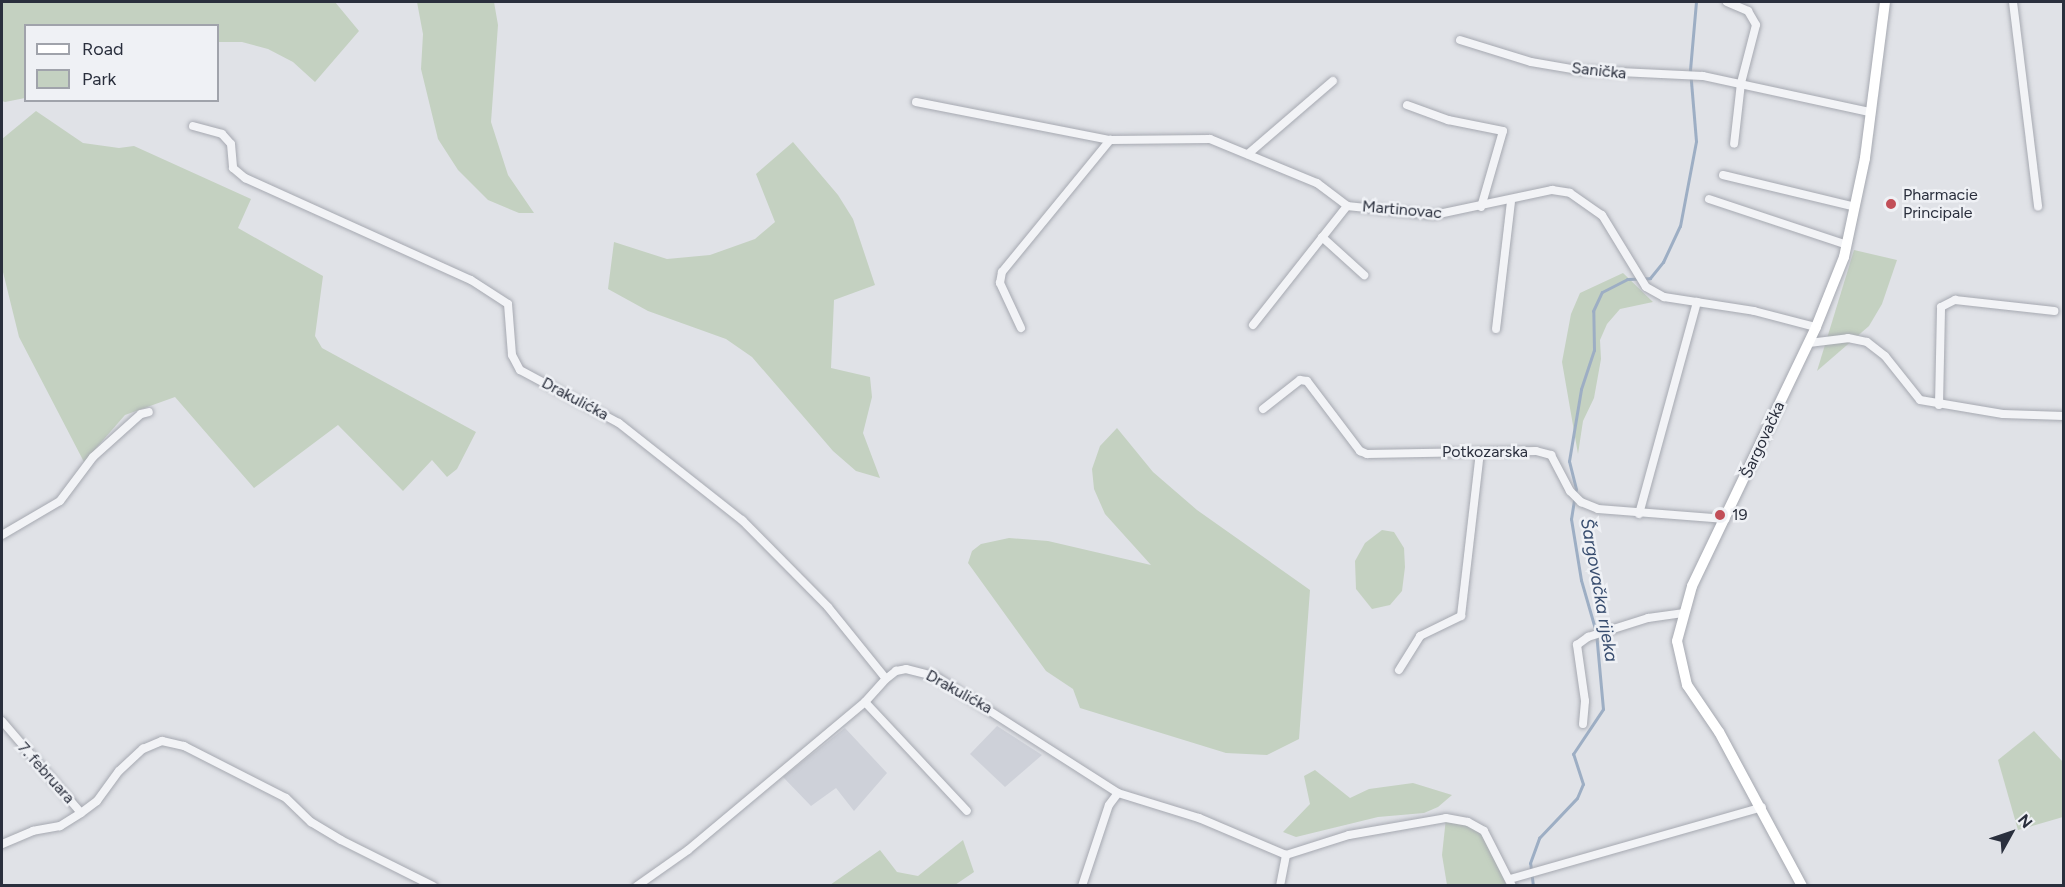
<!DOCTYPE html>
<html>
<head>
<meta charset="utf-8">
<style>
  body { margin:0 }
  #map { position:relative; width:2065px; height:887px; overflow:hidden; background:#e0e2e7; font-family:Figtree,sans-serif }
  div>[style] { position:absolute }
  .built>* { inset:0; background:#ced1d9 }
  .green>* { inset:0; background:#c4d1c1 }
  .stream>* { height:3px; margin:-1.5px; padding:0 1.5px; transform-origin:1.5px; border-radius:1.5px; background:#9daec4 }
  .roads { filter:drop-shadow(0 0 2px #a6a9b1) drop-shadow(0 0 2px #a6a9b1) }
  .street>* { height:8px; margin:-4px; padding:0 4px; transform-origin:4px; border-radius:4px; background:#f2f3f6 }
  .secondary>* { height:10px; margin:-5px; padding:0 5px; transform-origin:5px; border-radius:5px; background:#fff }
  .dots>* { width:16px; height:16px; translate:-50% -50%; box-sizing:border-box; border:3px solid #eff1f5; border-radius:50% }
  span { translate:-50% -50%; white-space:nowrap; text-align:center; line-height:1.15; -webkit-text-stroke:5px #eff1f5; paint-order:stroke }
  .street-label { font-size:16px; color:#2a2f3d }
  .poi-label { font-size:16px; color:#2a2f3d }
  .left { translate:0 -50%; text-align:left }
  .water-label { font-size:18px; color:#374c6e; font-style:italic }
  .frame { position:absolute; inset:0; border:3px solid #2a2f3d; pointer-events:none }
  .legend { position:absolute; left:24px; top:24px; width:195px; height:78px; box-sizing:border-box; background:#eff1f5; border:2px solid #a0a3ab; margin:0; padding:8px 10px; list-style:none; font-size:18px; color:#2a2f3d }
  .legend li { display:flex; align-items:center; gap:12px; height:30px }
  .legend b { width:30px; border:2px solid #a0a3ab }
  .north { position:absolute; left:1981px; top:803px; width:60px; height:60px; -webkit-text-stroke:4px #eff1f5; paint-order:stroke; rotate:50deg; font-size:16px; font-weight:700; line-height:24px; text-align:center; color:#2a2f3d }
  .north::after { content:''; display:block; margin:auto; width:21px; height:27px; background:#2a2f3d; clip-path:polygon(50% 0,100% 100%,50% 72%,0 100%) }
</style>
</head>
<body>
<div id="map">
  <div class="built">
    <i style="clip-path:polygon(997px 726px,1042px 755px,1005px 787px,970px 754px)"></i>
    <i style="clip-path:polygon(845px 728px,887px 773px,854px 811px,836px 788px,811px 806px,783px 777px)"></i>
  </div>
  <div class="green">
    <i style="clip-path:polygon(2px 2px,335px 2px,359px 31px,315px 82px,293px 62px,268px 49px,242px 42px,218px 42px,218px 26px,26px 26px,25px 98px,5px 102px,2px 101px)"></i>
    <i style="clip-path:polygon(417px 2px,494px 2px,498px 25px,491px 122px,508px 175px,534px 213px,519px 213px,488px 200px,458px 170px,438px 139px,421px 69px,423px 34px)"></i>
    <i style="clip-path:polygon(36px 111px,83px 143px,119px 148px,134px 146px,251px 199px,238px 228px,323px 276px,315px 336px,322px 348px,476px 432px,457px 469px,447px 477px,432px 460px,403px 491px,338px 425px,254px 488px,175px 397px,125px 415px,84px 462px,19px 337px,2px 268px,2px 139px)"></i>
    <i style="clip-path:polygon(793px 142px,838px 195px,853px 219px,875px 285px,834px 300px,831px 368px,870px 377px,872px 397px,863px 433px,880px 478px,856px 471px,833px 451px,752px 357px,726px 339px,648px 311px,608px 289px,614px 242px,667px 259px,710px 255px,755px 239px,775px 222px,756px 174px)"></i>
    <i style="clip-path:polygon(1854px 250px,1897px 260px,1882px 304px,1869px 326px,1817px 371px)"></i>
    <i style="clip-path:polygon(1623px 273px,1653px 302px,1620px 309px,1607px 324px,1600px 340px,1601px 359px,1594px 398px,1583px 421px,1578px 454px,1562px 362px,1571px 314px,1580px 293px)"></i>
    <i style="clip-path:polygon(1117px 428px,1153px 472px,1197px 510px,1310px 590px,1299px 739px,1267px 755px,1226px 753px,1080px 708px,1073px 689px,1046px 671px,968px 563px,972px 551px,981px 544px,1009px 538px,1048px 541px,1151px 565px,1105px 514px,1094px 489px,1092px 469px,1100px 446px)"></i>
    <i style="clip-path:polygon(1382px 530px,1394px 532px,1404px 548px,1405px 567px,1402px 591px,1390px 605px,1372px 609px,1356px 589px,1355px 561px,1365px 543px)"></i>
    <i style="clip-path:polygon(2034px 731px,2063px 762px,2063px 817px,2018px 830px,1998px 760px)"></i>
    <i style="clip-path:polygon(1315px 770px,1350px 798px,1369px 789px,1413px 783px,1452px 795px,1438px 807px,1424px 813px,1378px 817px,1296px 837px,1283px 832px,1310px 804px,1304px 776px)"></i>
    <i style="clip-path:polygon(1446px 818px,1484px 831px,1493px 845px,1506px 885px,1447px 885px,1442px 855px)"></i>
    <i style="clip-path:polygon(963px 840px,974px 872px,955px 885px,830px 885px,880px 850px,897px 872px,918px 876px)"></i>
  </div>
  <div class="stream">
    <i style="left:1533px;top:886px;width:23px;rotate:-97deg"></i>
    <i style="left:1530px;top:863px;width:27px;rotate:-70deg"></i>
    <i style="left:1539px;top:838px;width:55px;rotate:-46.5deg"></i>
    <i style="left:1577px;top:798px;width:15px;rotate:-67deg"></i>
    <i style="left:1583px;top:784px;width:32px;rotate:-108deg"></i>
    <i style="left:1573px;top:754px;width:54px;rotate:-56.3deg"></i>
    <i style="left:1603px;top:709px;width:77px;rotate:-95.2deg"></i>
    <i style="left:1596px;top:632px;width:54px;rotate:-106.1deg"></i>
    <i style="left:1581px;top:580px;width:62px;rotate:-99.3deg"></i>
    <i style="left:1571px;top:519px;width:30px;rotate:-81deg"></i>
    <i style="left:1576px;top:489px;width:29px;rotate:-104deg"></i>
    <i style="left:1569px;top:461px;width:73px;rotate:-80.5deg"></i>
    <i style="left:1581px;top:389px;width:41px;rotate:-71.6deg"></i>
    <i style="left:1594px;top:350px;width:39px;rotate:-91deg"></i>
    <i style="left:1593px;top:311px;width:21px;rotate:-65deg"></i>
    <i style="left:1602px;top:292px;width:28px;rotate:-27deg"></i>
    <i style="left:1627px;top:279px;width:23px;rotate:-2deg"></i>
    <i style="left:1650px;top:278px;width:21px;rotate:-51deg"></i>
    <i style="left:1663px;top:262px;width:40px;rotate:-65deg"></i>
    <i style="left:1680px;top:226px;width:86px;rotate:-79.3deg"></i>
    <i style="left:1696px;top:141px;width:71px;rotate:-94.8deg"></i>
    <i style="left:1690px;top:70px;width:68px;rotate:-85deg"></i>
  </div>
  <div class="roads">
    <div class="street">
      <i style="left:1727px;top:2px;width:23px;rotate:23deg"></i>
      <i style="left:1748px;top:11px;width:16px;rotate:60deg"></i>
      <i style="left:1756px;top:25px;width:60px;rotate:104.5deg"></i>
      <i style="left:1741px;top:83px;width:61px;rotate:96.5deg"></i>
      <i style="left:2013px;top:2px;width:206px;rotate:83deg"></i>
      <i style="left:1460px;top:40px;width:74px;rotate:17.2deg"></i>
      <i style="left:1531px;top:62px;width:48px;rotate:9.7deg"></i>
      <i style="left:1578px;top:70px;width:125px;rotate:2.7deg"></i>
      <i style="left:1703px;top:76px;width:171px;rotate:12.2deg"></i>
      <i style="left:916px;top:102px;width:198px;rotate:11.1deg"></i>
      <i style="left:1110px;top:140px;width:100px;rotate:-0.6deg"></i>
      <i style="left:1210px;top:139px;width:116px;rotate:22.4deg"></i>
      <i style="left:1317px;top:183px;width:38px;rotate:37deg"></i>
      <i style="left:1347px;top:206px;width:87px;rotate:5.9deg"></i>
      <i style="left:1434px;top:215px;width:121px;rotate:-12deg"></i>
      <i style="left:1552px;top:190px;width:18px;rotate:9deg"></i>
      <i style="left:1570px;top:193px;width:39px;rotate:35deg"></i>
      <i style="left:1602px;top:215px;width:84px;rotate:58.6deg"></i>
      <i style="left:1646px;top:287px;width:21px;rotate:29deg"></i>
      <i style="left:1664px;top:297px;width:91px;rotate:8.8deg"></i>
      <i style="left:1754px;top:311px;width:64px;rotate:14.5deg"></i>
      <i style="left:1407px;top:105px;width:44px;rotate:20.1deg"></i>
      <i style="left:1448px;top:120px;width:56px;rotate:11.3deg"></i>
      <i style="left:1503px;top:131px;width:79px;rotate:106.1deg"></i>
      <i style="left:193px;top:126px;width:30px;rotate:15deg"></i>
      <i style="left:222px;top:134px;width:13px;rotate:48deg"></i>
      <i style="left:231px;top:144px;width:24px;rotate:85deg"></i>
      <i style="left:233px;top:168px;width:16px;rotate:40deg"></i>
      <i style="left:245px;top:178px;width:248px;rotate:24.3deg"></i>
      <i style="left:471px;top:280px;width:44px;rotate:33deg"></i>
      <i style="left:508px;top:304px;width:51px;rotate:85.5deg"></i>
      <i style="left:512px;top:355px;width:17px;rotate:62deg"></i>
      <i style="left:520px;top:370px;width:112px;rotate:28.2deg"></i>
      <i style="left:619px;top:423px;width:157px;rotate:38.3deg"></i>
      <i style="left:742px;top:520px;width:122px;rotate:45.3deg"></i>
      <i style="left:828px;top:607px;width:92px;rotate:51.1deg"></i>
      <i style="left:886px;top:679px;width:13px;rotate:-39deg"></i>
      <i style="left:896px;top:671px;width:10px;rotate:-11deg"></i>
      <i style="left:906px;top:669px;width:30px;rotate:14deg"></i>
      <i style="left:935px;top:676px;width:217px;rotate:32.6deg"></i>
      <i style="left:1118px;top:793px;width:85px;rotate:17.2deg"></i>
      <i style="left:1199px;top:818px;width:95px;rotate:23deg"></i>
      <i style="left:1286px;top:855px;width:66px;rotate:-17.6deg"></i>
      <i style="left:1349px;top:835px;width:98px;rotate:-9.9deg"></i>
      <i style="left:1446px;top:818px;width:22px;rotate:10deg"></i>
      <i style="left:1468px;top:822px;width:18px;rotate:29deg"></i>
      <i style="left:1484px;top:831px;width:62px;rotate:63deg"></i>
      <i style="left:1248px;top:154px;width:112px;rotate:-40.7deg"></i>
      <i style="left:1723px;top:175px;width:136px;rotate:13.6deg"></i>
      <i style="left:1709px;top:199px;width:145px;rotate:18.4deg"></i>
      <i style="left:1322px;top:237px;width:57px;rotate:42.1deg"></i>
      <i style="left:1253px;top:325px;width:152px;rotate:-51.7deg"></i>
      <i style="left:1021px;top:328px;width:50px;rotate:-115deg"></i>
      <i style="left:1000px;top:283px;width:11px;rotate:-80deg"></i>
      <i style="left:1002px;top:272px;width:171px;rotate:-50.7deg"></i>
      <i style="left:1496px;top:329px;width:129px;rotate:-83.3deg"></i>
      <i style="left:1809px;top:343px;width:39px;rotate:-7deg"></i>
      <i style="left:1848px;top:338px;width:19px;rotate:12deg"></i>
      <i style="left:1867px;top:342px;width:23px;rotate:38deg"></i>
      <i style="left:1885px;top:356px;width:56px;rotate:51.5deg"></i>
      <i style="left:1920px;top:400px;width:84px;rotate:9.6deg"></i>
      <i style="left:2003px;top:414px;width:61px;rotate:1.9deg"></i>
      <i style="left:1939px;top:405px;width:98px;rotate:-88.8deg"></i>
      <i style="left:1941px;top:307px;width:16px;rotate:-27deg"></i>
      <i style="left:1955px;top:300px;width:100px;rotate:6.3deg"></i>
      <i style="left:1263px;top:409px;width:47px;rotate:-38.1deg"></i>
      <i style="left:1300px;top:380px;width:7px;rotate:8deg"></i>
      <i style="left:1307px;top:381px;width:88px;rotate:52.9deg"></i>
      <i style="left:1360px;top:451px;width:8px;rotate:23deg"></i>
      <i style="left:1367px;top:454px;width:169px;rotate:-1deg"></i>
      <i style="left:1536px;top:451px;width:16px;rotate:15deg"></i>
      <i style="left:1551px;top:455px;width:41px;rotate:62.2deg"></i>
      <i style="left:1570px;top:491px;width:16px;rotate:45deg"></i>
      <i style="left:1581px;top:502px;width:18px;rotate:22deg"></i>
      <i style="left:1598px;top:509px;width:128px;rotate:4.5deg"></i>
      <i style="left:1639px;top:514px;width:220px;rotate:-74.7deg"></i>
      <i style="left:2px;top:535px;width:67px;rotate:-30.4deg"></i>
      <i style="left:60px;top:501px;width:55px;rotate:-53.1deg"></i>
      <i style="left:93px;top:457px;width:64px;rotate:-41.9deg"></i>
      <i style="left:141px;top:414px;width:8px;rotate:-14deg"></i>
      <i style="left:1399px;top:670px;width:40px;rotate:-58deg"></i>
      <i style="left:1420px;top:636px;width:46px;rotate:-26deg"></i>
      <i style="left:1461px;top:616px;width:165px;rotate:-83.4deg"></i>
      <i style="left:865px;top:702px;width:149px;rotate:46.9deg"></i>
      <i style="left:2px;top:721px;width:121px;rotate:49.3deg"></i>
      <i style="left:81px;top:813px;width:25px;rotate:148deg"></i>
      <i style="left:60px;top:826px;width:27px;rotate:170deg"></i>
      <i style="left:33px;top:831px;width:34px;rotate:157deg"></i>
      <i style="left:1583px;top:724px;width:23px;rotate:-85deg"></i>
      <i style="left:1585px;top:701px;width:57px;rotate:-98.1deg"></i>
      <i style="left:1577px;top:645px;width:14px;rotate:-36deg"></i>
      <i style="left:1588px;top:637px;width:63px;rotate:-17.6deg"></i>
      <i style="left:1648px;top:618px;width:35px;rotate:-8deg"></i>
      <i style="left:81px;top:813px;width:20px;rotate:-37deg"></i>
      <i style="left:97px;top:801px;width:37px;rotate:-54deg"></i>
      <i style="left:119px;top:771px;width:33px;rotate:-43deg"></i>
      <i style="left:143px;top:749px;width:21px;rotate:-23deg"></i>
      <i style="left:162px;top:741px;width:23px;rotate:13deg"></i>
      <i style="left:184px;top:746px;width:114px;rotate:27deg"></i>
      <i style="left:286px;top:798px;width:35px;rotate:44deg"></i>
      <i style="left:311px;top:822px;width:35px;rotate:31deg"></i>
      <i style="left:341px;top:840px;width:103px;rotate:26.6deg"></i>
      <i style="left:1510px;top:879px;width:262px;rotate:-15.9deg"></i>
      <i style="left:637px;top:886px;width:62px;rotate:-35.2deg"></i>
      <i style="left:688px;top:850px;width:231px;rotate:-39.9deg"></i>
      <i style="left:865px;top:702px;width:31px;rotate:-48deg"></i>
      <i style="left:1082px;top:886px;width:85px;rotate:-71.6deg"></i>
      <i style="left:1109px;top:805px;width:15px;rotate:-53deg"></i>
      <i style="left:1280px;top:886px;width:32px;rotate:-79deg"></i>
    </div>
    <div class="secondary">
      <i style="left:1802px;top:886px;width:175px;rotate:-118.3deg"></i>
      <i style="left:1719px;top:732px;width:57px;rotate:-124.2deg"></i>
      <i style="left:1687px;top:685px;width:45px;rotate:-102.8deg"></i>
      <i style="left:1677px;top:641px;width:57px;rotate:-74.7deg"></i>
      <i style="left:1692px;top:586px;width:287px;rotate:-64.4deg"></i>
      <i style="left:1816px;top:327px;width:75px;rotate:-68.2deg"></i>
      <i style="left:1844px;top:257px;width:101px;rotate:-78deg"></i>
      <i style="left:1865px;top:158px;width:157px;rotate:-82.7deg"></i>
    </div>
  </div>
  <div class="dots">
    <i style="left:1891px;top:204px;background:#c24f58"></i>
    <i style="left:1720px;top:515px;background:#c24f58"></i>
  </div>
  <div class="street-label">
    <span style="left:1599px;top:71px;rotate:6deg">Sanička</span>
    <span style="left:1402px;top:210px;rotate:5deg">Martinovac</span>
    <span style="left:575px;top:399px;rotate:28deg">Drakulićka</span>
    <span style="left:1763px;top:440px;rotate:-65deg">Šargovačka</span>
    <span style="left:1485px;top:452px">Potkozarska</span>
    <span style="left:959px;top:692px;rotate:29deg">Drakulićka</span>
    <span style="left:46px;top:773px;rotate:48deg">7. februara</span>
  </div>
  <div class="poi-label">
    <span class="left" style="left:1903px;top:204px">Pharmacie<br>Principale</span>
    <span class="left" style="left:1732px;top:515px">19</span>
  </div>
  <div class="water-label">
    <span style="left:1599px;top:590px;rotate:80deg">Šargovačka rijeka</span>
  </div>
  <div class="frame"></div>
  <ul class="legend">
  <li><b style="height:8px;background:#fff"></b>Road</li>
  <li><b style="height:16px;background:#c4d1c1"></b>Park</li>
  </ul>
  <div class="north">N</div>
</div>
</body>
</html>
